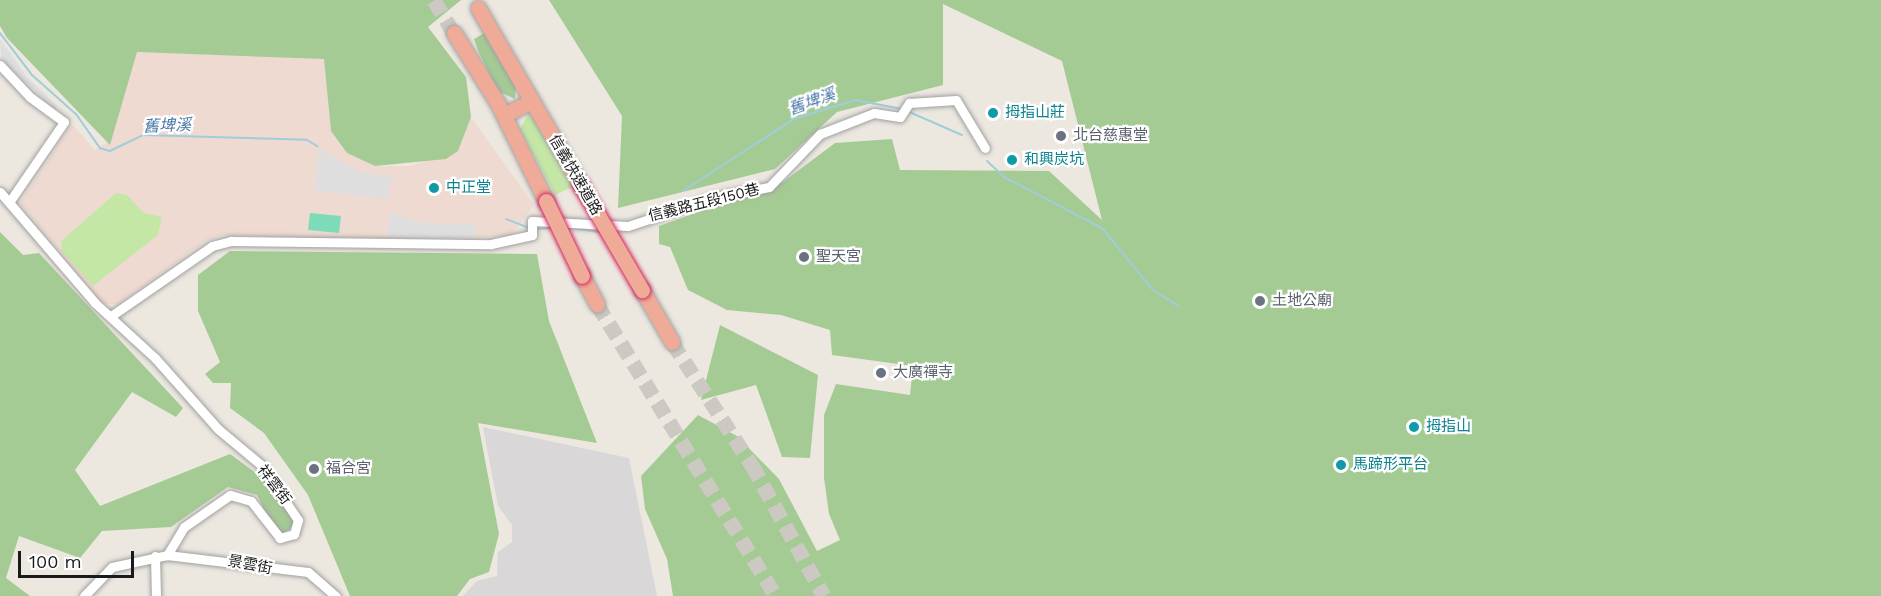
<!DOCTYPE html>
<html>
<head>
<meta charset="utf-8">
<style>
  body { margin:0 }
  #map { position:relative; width:1881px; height:596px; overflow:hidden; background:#ece8e0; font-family:"Work Sans","Noto Sans TC",sans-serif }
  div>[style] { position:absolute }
  .residential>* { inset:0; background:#d9d7d7 }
  .military>* { inset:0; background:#efdad2 }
  .grass>* { inset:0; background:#c5e7a5 }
  .forest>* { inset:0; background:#a5cb95 }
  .pitch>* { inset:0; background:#7ddbb7 }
  .parking>* { inset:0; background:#dedede }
  .stream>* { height:2px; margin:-1px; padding:0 1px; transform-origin:1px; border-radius:1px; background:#a0cdda }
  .trunk-tunnel>* { height:15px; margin-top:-7.5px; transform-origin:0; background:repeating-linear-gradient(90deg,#ccc9c2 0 15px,transparent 0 23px) }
  .roads { filter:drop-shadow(0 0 2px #a1a1a1) drop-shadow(0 0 2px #a1a1a1) }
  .minor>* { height:9px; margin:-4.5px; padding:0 4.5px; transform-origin:4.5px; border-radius:4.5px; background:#fff }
  .trunk>* { height:15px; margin:-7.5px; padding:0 7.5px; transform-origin:7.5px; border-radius:7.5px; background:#efab98 }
  .bridges { filter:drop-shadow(0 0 2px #d22560) drop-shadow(0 0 2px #d22560) }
  .trunk-bridge>* { height:15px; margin:-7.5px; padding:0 7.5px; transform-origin:7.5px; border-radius:7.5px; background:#efab98 }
  .dots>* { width:16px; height:16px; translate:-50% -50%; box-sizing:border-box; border:3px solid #fff; border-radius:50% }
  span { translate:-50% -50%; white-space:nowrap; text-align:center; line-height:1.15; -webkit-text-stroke:4.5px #fff; paint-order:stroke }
  .culture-label { font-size:15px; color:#0d838f }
  .left { translate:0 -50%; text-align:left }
  .worship-label { font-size:15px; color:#5b616d }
  .street-label { font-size:15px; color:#1a1a1a }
  .water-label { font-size:16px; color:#4978a7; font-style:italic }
  .scale { position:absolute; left:18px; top:551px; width:116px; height:27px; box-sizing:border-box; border:3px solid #1a1a1a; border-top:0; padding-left:8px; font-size:18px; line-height:21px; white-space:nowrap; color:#1a1a1a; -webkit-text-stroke:4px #fff; paint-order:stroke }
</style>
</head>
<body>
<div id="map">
  <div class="residential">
    <i style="clip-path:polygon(483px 427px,629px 458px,657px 596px,463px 596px,477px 581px,497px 576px,498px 552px,512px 542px,512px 525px,498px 506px)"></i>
  </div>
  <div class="military">
    <i style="clip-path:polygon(136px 52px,324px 58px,331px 131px,347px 153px,376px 166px,410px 166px,458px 151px,471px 117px,534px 205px,511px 236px,370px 241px,224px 235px,207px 240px,118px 304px,103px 304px,20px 203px,72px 124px,95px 150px,108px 142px)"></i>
  </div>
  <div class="grass">
    <i style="clip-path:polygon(528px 114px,539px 122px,572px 187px,555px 195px,520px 129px)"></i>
    <i style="clip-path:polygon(116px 193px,127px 195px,144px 213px,162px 217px,158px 235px,93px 286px,62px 251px,61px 241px)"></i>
  </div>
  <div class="forest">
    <i style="clip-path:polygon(0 0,461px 0,428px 27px,466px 77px,471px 117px,458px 151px,446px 159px,375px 166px,347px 153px,331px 131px,324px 59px,137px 52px,110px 145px,7px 38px,0 26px)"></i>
    <i style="clip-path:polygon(549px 0,1881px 0,1881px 596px,673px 596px,667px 559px,645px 509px,641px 476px,698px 415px,737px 436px,779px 479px,817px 551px,840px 540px,829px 514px,824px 478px,824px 415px,836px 384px,910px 395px,913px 366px,832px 355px,830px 330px,781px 315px,727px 310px,688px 290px,670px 247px,659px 244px,659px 226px,783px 182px,835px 143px,892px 139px,900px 170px,1049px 171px,1102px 220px,1062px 61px,943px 4px,943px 85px,837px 112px,775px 169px,618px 208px,622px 116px)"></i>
    <i style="clip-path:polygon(486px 32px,516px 85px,515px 99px,498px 91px,479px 53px,474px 39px)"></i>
    <i style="clip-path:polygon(0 232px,23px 255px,39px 253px,183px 408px,176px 417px,132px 392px,75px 470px,100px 506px,230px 454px,275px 487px,296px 522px,291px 528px,284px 533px,274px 529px,257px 495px,228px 487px,171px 527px,102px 531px,80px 558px,19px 536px,6px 578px,30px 596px,0 596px)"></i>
    <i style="clip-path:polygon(230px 251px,537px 254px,549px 321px,597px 443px,478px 423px,499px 534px,489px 572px,470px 579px,457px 596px,350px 596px,308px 495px,264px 433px,230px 408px,231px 383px,213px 383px,205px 374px,220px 362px,198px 311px,198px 275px)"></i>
    <i style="clip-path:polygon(720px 325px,818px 375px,810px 458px,782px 457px,756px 385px,701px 400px)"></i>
  </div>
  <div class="pitch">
    <i style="clip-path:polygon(310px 213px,341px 216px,339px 233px,308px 230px)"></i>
  </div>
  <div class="parking">
    <i style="clip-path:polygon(0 39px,27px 77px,57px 106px,56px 111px,1px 59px)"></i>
    <i style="clip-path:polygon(318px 148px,360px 172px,393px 176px,386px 199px,315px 190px)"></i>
    <i style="clip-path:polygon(390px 212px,423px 223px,476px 224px,474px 237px,387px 238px)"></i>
  </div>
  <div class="stream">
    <i style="left:0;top:33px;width:53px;rotate:52.7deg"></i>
    <i style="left:32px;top:75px;width:59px;rotate:41.6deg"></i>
    <i style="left:76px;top:114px;width:42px;rotate:54.8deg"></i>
    <i style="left:100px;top:148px;width:10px;rotate:17deg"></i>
    <i style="left:110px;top:151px;width:37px;rotate:-26deg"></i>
    <i style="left:143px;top:135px;width:164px;rotate:1.7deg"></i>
    <i style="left:307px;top:140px;width:12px;rotate:31deg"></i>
    <i style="left:907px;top:111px;width:60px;rotate:23.6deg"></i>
    <i style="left:987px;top:161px;width:23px;rotate:43deg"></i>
    <i style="left:1004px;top:177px;width:110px;rotate:27.5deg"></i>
    <i style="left:1102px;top:228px;width:80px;rotate:50.6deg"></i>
    <i style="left:1153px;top:290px;width:31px;rotate:32deg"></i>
    <i style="left:683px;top:191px;width:132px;rotate:-33deg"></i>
    <i style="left:794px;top:119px;width:64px;rotate:-17.3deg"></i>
    <i style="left:855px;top:100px;width:48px;rotate:10.8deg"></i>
    <i style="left:506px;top:219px;width:25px;rotate:21deg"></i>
    <i style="left:567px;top:227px;width:36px;rotate:9deg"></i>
    <i style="left:534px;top:229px;width:18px;rotate:-3deg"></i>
  </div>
  <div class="trunk-tunnel">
    <i style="left:434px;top:0;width:39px;rotate:59deg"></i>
    <i style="left:597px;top:304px;width:342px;rotate:58.5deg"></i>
    <i style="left:672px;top:342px;width:147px;rotate:57deg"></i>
    <i style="left:752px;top:465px;width:149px;rotate:61.2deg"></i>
  </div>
  <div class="roads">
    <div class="minor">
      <i style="left:0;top:65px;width:44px;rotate:46.8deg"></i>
      <i style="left:30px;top:97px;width:42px;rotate:36.3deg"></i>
      <i style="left:64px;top:122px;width:96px;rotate:124.4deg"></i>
      <i style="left:0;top:192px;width:146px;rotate:49.4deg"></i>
      <i style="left:95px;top:303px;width:81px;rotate:42.5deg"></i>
      <i style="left:155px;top:358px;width:95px;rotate:48.4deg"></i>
      <i style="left:218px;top:429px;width:55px;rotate:39.8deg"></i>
      <i style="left:260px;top:464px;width:68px;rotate:55.8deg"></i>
      <i style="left:298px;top:520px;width:15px;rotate:106deg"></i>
      <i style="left:294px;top:534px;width:15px;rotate:164deg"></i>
      <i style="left:280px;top:538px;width:47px;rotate:-128.1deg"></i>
      <i style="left:251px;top:501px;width:22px;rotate:-164deg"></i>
      <i style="left:230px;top:495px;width:56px;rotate:145.2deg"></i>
      <i style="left:184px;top:527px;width:33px;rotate:121deg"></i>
      <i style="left:111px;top:316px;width:123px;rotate:-34.7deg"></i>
      <i style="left:212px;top:246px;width:20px;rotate:-15deg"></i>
      <i style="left:231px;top:241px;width:260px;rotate:0.7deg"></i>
      <i style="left:491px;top:244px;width:42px;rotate:-12.4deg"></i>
      <i style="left:532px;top:235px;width:14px;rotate:-90deg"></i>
      <i style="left:532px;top:221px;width:96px;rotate:3deg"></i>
      <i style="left:628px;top:226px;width:89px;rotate:-18.4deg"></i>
      <i style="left:712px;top:198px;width:58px;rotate:-10.9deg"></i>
      <i style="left:769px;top:187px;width:74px;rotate:-46.1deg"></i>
      <i style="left:820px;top:134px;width:58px;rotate:-21.3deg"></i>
      <i style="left:874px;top:113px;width:26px;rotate:9deg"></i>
      <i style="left:900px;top:117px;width:17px;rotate:-57deg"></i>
      <i style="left:909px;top:103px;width:47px;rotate:-3.7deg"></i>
      <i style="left:956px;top:100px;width:56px;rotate:58.9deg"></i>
      <i style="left:155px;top:556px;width:40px;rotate:88.6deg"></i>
      <i style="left:84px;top:596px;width:40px;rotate:-46deg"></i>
      <i style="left:112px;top:567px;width:56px;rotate:-12.3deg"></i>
      <i style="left:167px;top:555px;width:142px;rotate:6.9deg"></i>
      <i style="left:308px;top:572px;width:37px;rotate:41deg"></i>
    </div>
    <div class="trunk">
      <i style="left:478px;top:8px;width:203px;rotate:59.9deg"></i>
      <i style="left:454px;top:33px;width:81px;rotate:58.1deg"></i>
      <i style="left:497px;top:102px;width:110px;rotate:63.7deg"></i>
      <i style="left:504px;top:115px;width:31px;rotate:-27deg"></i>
      <i style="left:582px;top:276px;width:32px;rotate:62deg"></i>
      <i style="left:642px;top:290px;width:60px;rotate:60deg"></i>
    </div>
  </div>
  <div class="bridges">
    <div class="trunk-bridge">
      <i style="left:580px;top:184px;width:123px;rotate:59.7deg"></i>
      <i style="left:546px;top:201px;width:83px;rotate:64.4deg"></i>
    </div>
  </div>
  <div class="dots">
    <i style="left:993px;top:113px;background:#0f9aa8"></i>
    <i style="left:1061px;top:136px;background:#6b7280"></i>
    <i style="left:1012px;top:160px;background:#0f9aa8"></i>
    <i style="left:434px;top:188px;background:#0f9aa8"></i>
    <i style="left:804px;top:257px;background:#6b7280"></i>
    <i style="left:1260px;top:301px;background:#6b7280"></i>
    <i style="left:881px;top:373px;background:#6b7280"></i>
    <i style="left:1414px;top:427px;background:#0f9aa8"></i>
    <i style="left:1341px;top:465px;background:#0f9aa8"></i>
    <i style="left:314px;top:469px;background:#6b7280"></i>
  </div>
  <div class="culture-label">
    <span class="left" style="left:1005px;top:113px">拇指山莊</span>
    <span class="left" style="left:1024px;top:160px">和興炭坑</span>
    <span class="left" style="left:446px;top:188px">中正堂</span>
    <span class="left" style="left:1426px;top:427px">拇指山</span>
    <span class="left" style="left:1353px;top:465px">馬蹄形平台</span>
  </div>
  <div class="worship-label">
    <span class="left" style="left:1073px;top:136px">北台慈惠堂</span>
    <span class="left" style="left:816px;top:257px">聖天宮</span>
    <span class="left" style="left:1272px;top:301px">土地公廟</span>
    <span class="left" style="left:893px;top:373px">大廣禪寺</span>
    <span class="left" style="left:326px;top:469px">福合宮</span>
  </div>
  <div class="street-label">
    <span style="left:575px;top:175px;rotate:60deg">信義快速道路</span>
    <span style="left:704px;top:203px;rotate:-14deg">信義路五段150巷</span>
    <span style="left:274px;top:485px;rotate:53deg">祥雲街</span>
    <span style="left:250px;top:565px;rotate:11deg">景雲街</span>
  </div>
  <div class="water-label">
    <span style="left:812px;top:102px;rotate:-20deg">舊埤溪</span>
    <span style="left:167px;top:126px;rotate:-2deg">舊埤溪</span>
  </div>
  <div class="scale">100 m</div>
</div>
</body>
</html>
